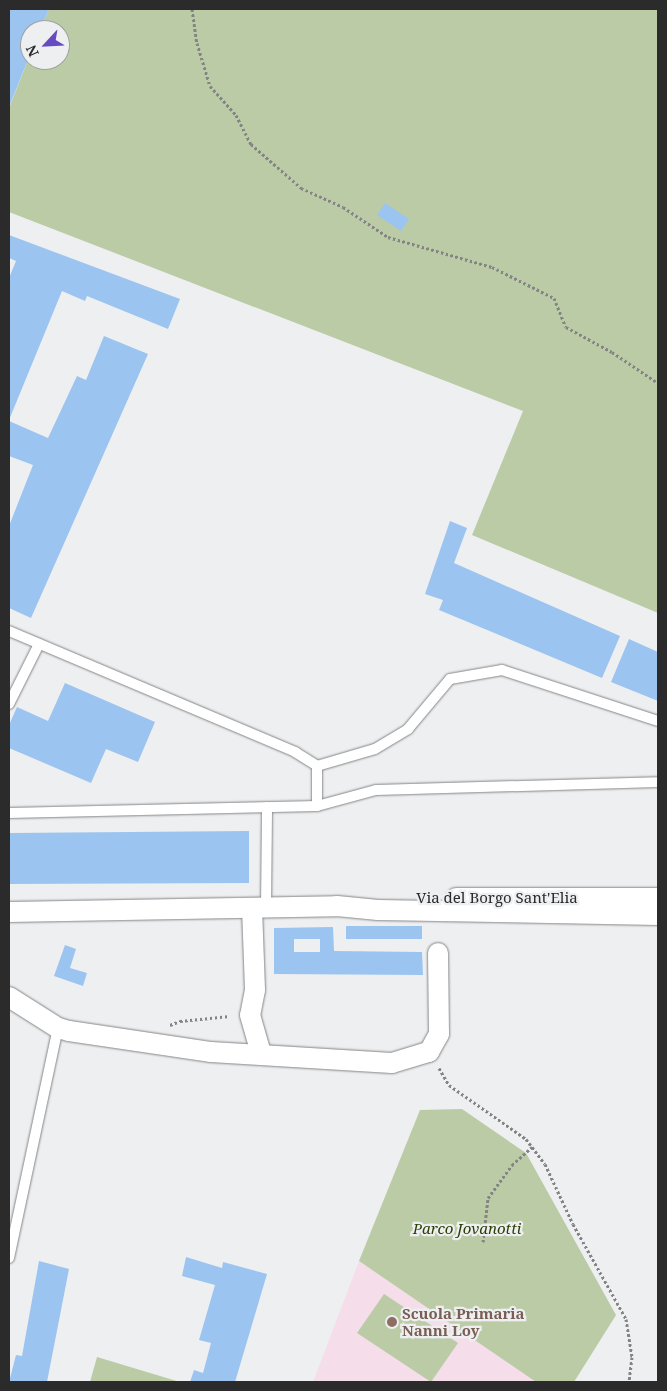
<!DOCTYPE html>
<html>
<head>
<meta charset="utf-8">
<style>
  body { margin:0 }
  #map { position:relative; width:667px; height:1391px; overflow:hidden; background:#eeeff0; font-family:"Noto Serif",serif }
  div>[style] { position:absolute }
  .education>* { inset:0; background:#f5deea }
  .green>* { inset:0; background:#bacba6 }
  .building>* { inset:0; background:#9cc4f1 }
  .path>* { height:3px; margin-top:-1.5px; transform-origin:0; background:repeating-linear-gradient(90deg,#848485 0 2.5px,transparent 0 5px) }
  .roads { filter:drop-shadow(0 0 1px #848587) drop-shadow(0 0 1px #848587) }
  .service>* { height:10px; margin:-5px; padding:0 5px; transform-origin:5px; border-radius:5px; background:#fff }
  .minor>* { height:20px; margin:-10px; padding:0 10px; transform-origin:10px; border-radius:10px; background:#fff }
  .dots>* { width:14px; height:14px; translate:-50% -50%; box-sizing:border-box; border:2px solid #eeeff0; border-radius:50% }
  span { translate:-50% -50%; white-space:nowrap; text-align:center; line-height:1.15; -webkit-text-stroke:4.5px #eeeff0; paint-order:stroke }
  .street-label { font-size:15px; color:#2b2b2c }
  .park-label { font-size:15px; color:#2b3f03; font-style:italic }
  .education-label { font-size:15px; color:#785e54; font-weight:700 }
  .left { translate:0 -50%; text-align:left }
  .frame { position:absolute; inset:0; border:10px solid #2b2b2c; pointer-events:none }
  .north { position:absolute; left:20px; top:20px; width:50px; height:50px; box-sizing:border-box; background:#eeeff0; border:1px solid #a0a1a2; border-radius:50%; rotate:245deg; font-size:14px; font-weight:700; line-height:20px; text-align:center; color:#2b2b2c }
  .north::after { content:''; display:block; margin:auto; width:18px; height:22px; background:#664ac2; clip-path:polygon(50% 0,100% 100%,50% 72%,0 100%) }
</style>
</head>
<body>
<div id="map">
  <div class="education">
    <i style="clip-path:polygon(359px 1261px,536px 1382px,313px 1382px)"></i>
  </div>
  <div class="green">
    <i style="clip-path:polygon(49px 9px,658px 9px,658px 613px,472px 535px,523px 411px,9px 212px,9px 108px,30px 55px,30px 60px,60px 60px,60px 30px,40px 30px)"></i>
    <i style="clip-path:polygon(462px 1109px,526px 1153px,616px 1315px,574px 1382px,536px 1382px,359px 1261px,420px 1110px)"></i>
    <i style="clip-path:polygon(384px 1294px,458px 1343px,431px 1382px,357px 1333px)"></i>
    <i style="clip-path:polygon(97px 1357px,180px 1382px,90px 1382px)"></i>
  </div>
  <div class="building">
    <i style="clip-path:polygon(10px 9px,49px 9px,40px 30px,30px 30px,30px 55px,9px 107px)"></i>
    <i style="clip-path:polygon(385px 203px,409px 219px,401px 231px,377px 215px)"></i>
    <i style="clip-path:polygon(9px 235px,180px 299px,168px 329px,87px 296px,85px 301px,62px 291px,9px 420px,9px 278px,16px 261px,9px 258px)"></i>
    <i style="clip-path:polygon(104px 336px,148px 354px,31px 618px,9px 608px,9px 526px,33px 465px,9px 456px,9px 421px,48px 438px,77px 376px,86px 380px)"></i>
    <i style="clip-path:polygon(450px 521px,467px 528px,454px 563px,620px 636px,602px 678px,439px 610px,443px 600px,425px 594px)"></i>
    <i style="clip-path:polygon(629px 639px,658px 652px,658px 701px,611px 682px)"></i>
    <i style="clip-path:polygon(65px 683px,155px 722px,138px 762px,106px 749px,91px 783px,9px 748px,9px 725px,17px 707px,48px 721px)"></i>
    <i style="clip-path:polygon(249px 831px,249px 883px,9px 884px,9px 833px)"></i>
    <i style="clip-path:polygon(346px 926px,422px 926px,422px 939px,346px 939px)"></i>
    <i style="clip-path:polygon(evenodd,333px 927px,334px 951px,422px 952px,423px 975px,274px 974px,274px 928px,333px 927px,294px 939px,320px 939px,320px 952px,294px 952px,294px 939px)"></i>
    <i style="clip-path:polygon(65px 945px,76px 949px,70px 968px,87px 973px,83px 986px,54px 976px)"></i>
    <i style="clip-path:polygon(186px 1257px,222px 1268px,223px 1262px,267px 1274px,235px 1382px,190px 1382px,194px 1370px,203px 1373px,211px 1343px,199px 1340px,215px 1285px,182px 1276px)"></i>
    <i style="clip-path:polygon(39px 1261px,69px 1269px,47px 1382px,9px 1382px,16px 1355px,22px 1356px)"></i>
  </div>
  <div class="path">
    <i style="left:192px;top:9px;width:34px;rotate:82deg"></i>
    <i style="left:197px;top:43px;width:45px;rotate:73.2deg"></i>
    <i style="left:210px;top:86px;width:39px;rotate:48deg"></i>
    <i style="left:236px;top:115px;width:33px;rotate:63deg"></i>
    <i style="left:251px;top:144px;width:67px;rotate:41.3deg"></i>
    <i style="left:301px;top:188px;width:46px;rotate:24.3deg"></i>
    <i style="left:343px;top:207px;width:54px;rotate:33.7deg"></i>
    <i style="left:388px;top:237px;width:108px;rotate:16.1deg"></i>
    <i style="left:492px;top:267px;width:69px;rotate:26.6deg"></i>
    <i style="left:554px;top:298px;width:31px;rotate:68deg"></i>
    <i style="left:566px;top:327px;width:52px;rotate:28.5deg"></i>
    <i style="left:612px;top:352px;width:55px;rotate:34deg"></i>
    <i style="left:170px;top:1025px;width:11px;rotate:-22deg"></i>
    <i style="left:180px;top:1021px;width:50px;rotate:-5.7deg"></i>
    <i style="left:439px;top:1068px;width:20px;rotate:60deg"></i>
    <i style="left:449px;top:1085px;width:94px;rotate:35deg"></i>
    <i style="left:526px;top:1139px;width:31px;rotate:53deg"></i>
    <i style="left:545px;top:1164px;width:66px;rotate:65deg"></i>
    <i style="left:573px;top:1224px;width:109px;rotate:60.8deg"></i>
    <i style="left:626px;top:1319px;width:38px;rotate:81deg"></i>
    <i style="left:632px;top:1357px;width:25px;rotate:97deg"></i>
    <i style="left:483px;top:1242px;width:44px;rotate:-83.5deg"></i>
    <i style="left:488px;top:1198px;width:41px;rotate:-54deg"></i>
    <i style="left:512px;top:1165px;width:27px;rotate:-42deg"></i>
  </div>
  <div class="roads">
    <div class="service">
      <i style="left:9px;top:631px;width:311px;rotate:22.9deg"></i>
      <i style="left:295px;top:752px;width:26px;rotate:32deg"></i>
      <i style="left:317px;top:766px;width:40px;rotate:90deg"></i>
      <i style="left:9px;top:704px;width:67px;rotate:-63.4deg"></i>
      <i style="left:317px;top:766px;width:60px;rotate:-16.3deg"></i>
      <i style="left:375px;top:749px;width:39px;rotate:-31deg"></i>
      <i style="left:408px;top:729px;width:65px;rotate:-50deg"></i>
      <i style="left:450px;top:679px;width:53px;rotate:-9.8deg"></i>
      <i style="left:502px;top:670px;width:164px;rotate:18.1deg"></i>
      <i style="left:9px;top:813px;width:308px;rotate:-1.3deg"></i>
      <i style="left:317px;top:806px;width:61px;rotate:-15.2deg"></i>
      <i style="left:376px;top:790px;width:282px;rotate:-1.6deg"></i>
      <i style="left:266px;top:907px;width:100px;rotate:-89.4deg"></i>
      <i style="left:9px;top:1258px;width:235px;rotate:-78deg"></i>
    </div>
    <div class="minor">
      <i style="left:456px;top:898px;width:202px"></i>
      <i style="left:252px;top:908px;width:82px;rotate:87.9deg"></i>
      <i style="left:255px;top:990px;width:25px;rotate:101deg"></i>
      <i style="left:250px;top:1015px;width:40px;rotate:74deg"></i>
      <i style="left:9px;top:912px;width:328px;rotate:-1deg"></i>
      <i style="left:337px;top:906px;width:41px;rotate:5.6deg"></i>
      <i style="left:378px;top:910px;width:280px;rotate:1deg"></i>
      <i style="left:9px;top:997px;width:58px;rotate:32.3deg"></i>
      <i style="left:58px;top:1028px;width:11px;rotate:15deg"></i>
      <i style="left:69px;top:1031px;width:144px;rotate:8.4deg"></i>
      <i style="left:211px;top:1052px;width:181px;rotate:3.5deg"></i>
      <i style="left:392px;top:1063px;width:39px;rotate:-17deg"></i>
      <i style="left:429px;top:1052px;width:21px;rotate:-61deg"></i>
      <i style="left:439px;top:1034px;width:81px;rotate:-90.7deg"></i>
    </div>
  </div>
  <div class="dots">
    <i style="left:392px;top:1322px;background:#8d6e63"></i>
  </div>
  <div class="street-label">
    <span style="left:497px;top:898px">Via del Borgo Sant'Elia</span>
  </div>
  <div class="park-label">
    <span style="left:467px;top:1229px">Parco Jovanotti</span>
  </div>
  <div class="education-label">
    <span class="left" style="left:402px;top:1322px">Scuola Primaria<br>Nanni Loy</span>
  </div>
  <div class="frame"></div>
  <div class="north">N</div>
</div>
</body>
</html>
